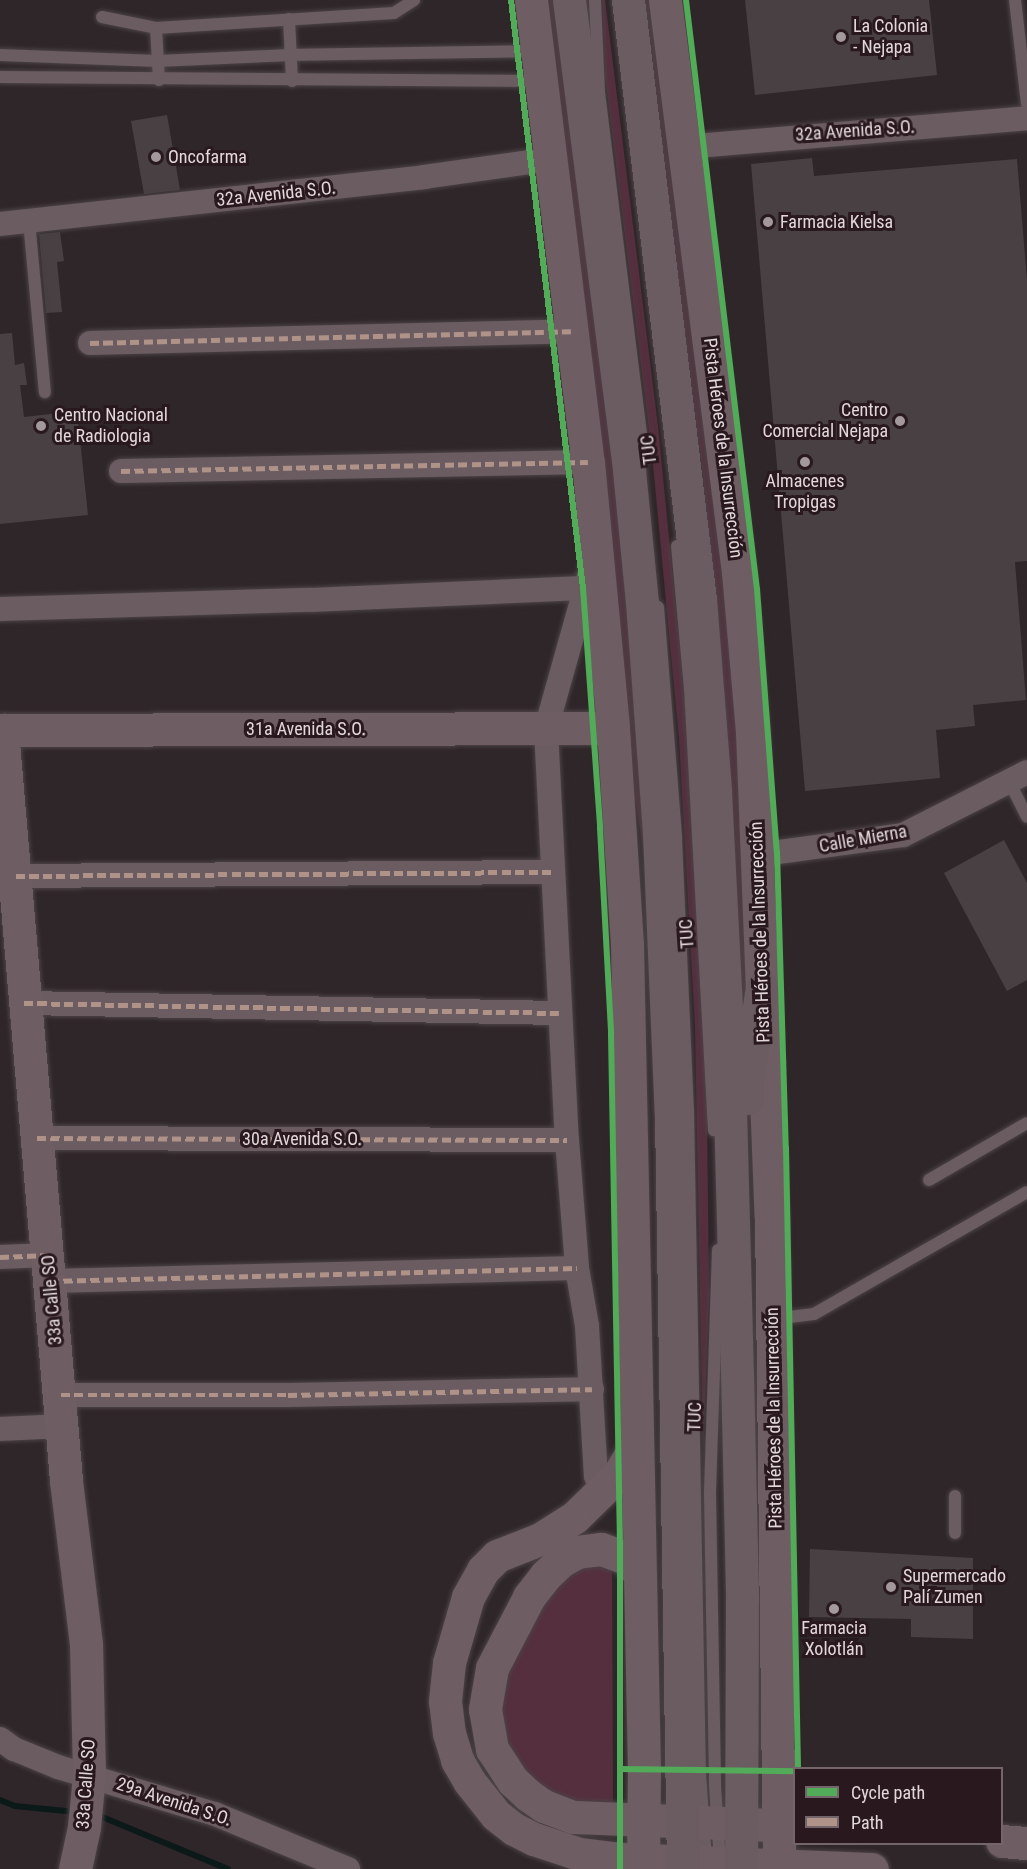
<!DOCTYPE html>
<html>
<head>
<meta charset="utf-8">
<style>
  body { margin:0 }
  #map { position:relative; width:1027px; height:1869px; overflow:hidden; background:#2f2629; font-family:"Roboto Condensed",sans-serif }
  div>[style] { position:absolute }
  .green>* { inset:0; background:#552f3e }
  .stream>* { height:6px; margin:-3px; padding:0 3px; transform-origin:3px; border-radius:3px; background:#0c1919 }
  .building>* { inset:0; background:#484043 }
  .roads { filter:drop-shadow(0 0 2px #4b4346) drop-shadow(0 0 2px #4b4346) }
  .lane>* { height:12px; margin:-6px; padding:0 6px; transform-origin:6px; border-radius:6px; background:#6b5c61 }
  .street>* { height:24px; margin:-12px; padding:0 12px; transform-origin:12px; border-radius:12px; background:#6b5c61 }
  .secondary>* { height:33px; margin:-16.5px; padding:0 16.5px; transform-origin:16.5px; border-radius:16.5px; background:#6f5d64 }
  .primary>* { height:33px; margin:-16.5px; padding:0 16.5px; transform-origin:16.5px; border-radius:16.5px; background:#6b5c62 }
  .quiet>* { height:4.5px; margin-top:-2.25px; transform-origin:0; background:repeating-linear-gradient(90deg,#af9288 0 9px,transparent 0 13.5px) }
  .cycleway>* { height:6px; margin:-3px; padding:0 3px; transform-origin:3px; border-radius:3px; background:#51ab58 }
  .dots>* { width:16px; height:16px; translate:-50% -50%; box-sizing:border-box; border:3px solid #29191f; border-radius:50% }
  span { translate:-50% -50%; white-space:nowrap; text-align:center; line-height:1.15; -webkit-text-stroke:6px #29191f; paint-order:stroke }
  .poi-label { font-size:18px; color:#e2d7da }
  .left { translate:0 -50%; text-align:left }
  .right { translate:-100% -50%; text-align:right }
  .street-label { font-size:18px; color:#e2d7da }
  .legend { position:absolute; left:793px; top:1767px; width:210px; height:78px; box-sizing:border-box; background:#29191f; border:2px solid #73656a; margin:0; padding:8px 10px; list-style:none; font-size:18px; color:#e2d7da }
  .legend li { display:flex; align-items:center; gap:12px; height:30px }
  .legend b { width:30px; border:2px solid #73656a }
</style>
</head>
<body>
<div id="map">
  <div class="green">
    <i style="clip-path:polygon(545px 0,556px 0,626px 571px,647px 870px,631px 776px,612px 543px)"></i>
    <i style="clip-path:polygon(602px 0,605px 0,658px 426px,688px 731px,707px 1113px,709px 1294px,703px 1453px,695px 1027px,679px 738px,652px 454px,605px 76px)"></i>
    <i style="clip-path:polygon(642px 0,652px 0,713px 479px,728px 624px,742px 802px,749px 939px,743px 1034px,732px 799px,703px 474px)"></i>
    <i style="clip-path:polygon(612px 1562px,613px 1808px,557px 1800px,506px 1754px,498px 1704px,516px 1640px,569px 1566px)"></i>
  </div>
  <div class="stream">
    <i style="left:0;top:1800px;width:16px;rotate:22deg"></i>
    <i style="left:15px;top:1806px;width:61px;rotate:5.6deg"></i>
    <i style="left:95px;top:1814px;width:144px;rotate:22.5deg"></i>
  </div>
  <div class="building">
    <i style="clip-path:polygon(745px 0,929px 0,937px 75px,755px 95px)"></i>
    <i style="clip-path:polygon(167px 115px,180px 190px,144px 194px,131px 121px)"></i>
    <i style="clip-path:polygon(812px 158px,814px 176px,1017px 159px,1027px 280px,1027px 561px,1015px 562px,1026px 700px,973px 705px,975px 726px,936px 730px,940px 778px,805px 791px,751px 164px)"></i>
    <i style="clip-path:polygon(60px 232px,64px 261px,57px 262px,62px 312px,46px 313px,39px 234px)"></i>
    <i style="clip-path:polygon(12px 333px,15px 365px,24px 363px,27px 385px,20px 385px,24px 417px,77px 411px,88px 515px,0 524px,0 334px)"></i>
    <i style="clip-path:polygon(1004px 840px,1027px 883px,1027px 980px,1007px 991px,944px 873px)"></i>
    <i style="clip-path:polygon(810px 1549px,973px 1558px,973px 1639px,911px 1637px,911px 1619px,809px 1617px)"></i>
  </div>
  <div class="roads">
    <div class="lane">
      <i style="left:595px;top:0;width:92px;rotate:87.5deg"></i>
      <i style="left:599px;top:92px;width:369px;rotate:83deg"></i>
      <i style="left:1015px;top:0;width:104px;rotate:83.4deg"></i>
      <i style="left:102px;top:17px;width:55px;rotate:11.5deg"></i>
      <i style="left:156px;top:28px;width:238px;rotate:-3.6deg"></i>
      <i style="left:394px;top:13px;width:24px;rotate:-33deg"></i>
      <i style="left:289px;top:19px;width:62px;rotate:87.2deg"></i>
      <i style="left:156px;top:28px;width:52px;rotate:86.7deg"></i>
      <i style="left:0;top:55px;width:158px;rotate:2.2deg"></i>
      <i style="left:158px;top:61px;width:132px;rotate:-2.6deg"></i>
      <i style="left:290px;top:55px;width:246px;rotate:-0.9deg"></i>
      <i style="left:0;top:77px;width:539px;rotate:0.43deg"></i>
      <i style="left:29px;top:221px;width:172px;rotate:84.7deg"></i>
      <i style="left:677px;top:546px;width:143px;rotate:84.8deg"></i>
      <i style="left:690px;top:688px;width:443px;rotate:86.9deg"></i>
      <i style="left:658px;top:607px;width:232px;rotate:85.5deg"></i>
      <i style="left:676px;top:838px;width:271px;rotate:87.5deg"></i>
      <i style="left:688px;top:1109px;width:665px;rotate:88.97deg"></i>
      <i style="left:700px;top:1774px;width:86px;rotate:86deg"></i>
      <i style="left:1009px;top:781px;width:40px;rotate:63.4deg"></i>
      <i style="left:929px;top:1180px;width:113px;rotate:-30.2deg"></i>
      <i style="left:718px;top:1250px;width:245px;rotate:91.9deg"></i>
      <i style="left:710px;top:1495px;width:290px;rotate:89deg"></i>
      <i style="left:715px;top:1785px;width:77px;rotate:86.3deg"></i>
      <i style="left:774px;top:1319px;width:40px;rotate:-7.1deg"></i>
      <i style="left:814px;top:1314px;width:245px;rotate:-29.8deg"></i>
      <i style="left:955px;top:1533px;width:37px;rotate:-90deg"></i>
    </div>
    <div class="street">
      <i style="left:684px;top:147px;width:344px;rotate:-4.8deg"></i>
      <i style="left:0;top:224px;width:427px;rotate:-6.3deg"></i>
      <i style="left:424px;top:177px;width:128px;rotate:-8.1deg"></i>
      <i style="left:90px;top:343px;width:482px;rotate:-1.4deg"></i>
      <i style="left:121px;top:471px;width:467px;rotate:-1.1deg"></i>
      <i style="left:594px;top:558px;width:178px;rotate:105.7deg"></i>
      <i style="left:546px;top:729px;width:412px;rotate:87.1deg"></i>
      <i style="left:567px;top:1140px;width:128px;rotate:85.5deg"></i>
      <i style="left:577px;top:1268px;width:59px;rotate:80.2deg"></i>
      <i style="left:587px;top:1326px;width:150px;rotate:86.6deg"></i>
      <i style="left:596px;top:1476px;width:16px;rotate:63deg"></i>
      <i style="left:0;top:609px;width:310px;rotate:-1.7deg"></i>
      <i style="left:310px;top:600px;width:273px;rotate:-2.5deg"></i>
      <i style="left:757px;top:855px;width:147px;rotate:-7.8deg"></i>
      <i style="left:903px;top:835px;width:139px;rotate:-26.9deg"></i>
      <i style="left:16px;top:876px;width:537px;rotate:-0.43deg"></i>
      <i style="left:24px;top:1003px;width:536px;rotate:1.07deg"></i>
      <i style="left:37px;top:1138px;width:530px;rotate:0.22deg"></i>
      <i style="left:0;top:1257px;width:48px;rotate:-2.4deg"></i>
      <i style="left:50px;top:1281px;width:527px;rotate:-1.41deg"></i>
      <i style="left:61px;top:1395px;width:227px"></i>
      <i style="left:288px;top:1395px;width:304px;rotate:-1.1deg"></i>
      <i style="left:0;top:1429px;width:63px;rotate:-2.7deg"></i>
      <i style="left:0;top:1739px;width:17px;rotate:36deg"></i>
      <i style="left:14px;top:1749px;width:48px;rotate:22.2deg"></i>
      <i style="left:58px;top:1767px;width:164px;rotate:16.7deg"></i>
      <i style="left:215px;top:1814px;width:144px;rotate:22.5deg"></i>
    </div>
    <div class="secondary">
      <i style="left:531px;top:0;width:466px;rotate:83deg"></i>
      <i style="left:588px;top:462px;width:267px;rotate:84.6deg"></i>
      <i style="left:613px;top:728px;width:216px;rotate:86.3deg"></i>
      <i style="left:627px;top:944px;width:825px;rotate:88.82deg"></i>
      <i style="left:644px;top:1769px;width:100px;rotate:90.6deg"></i>
      <i style="left:665px;top:0;width:577px;rotate:82.73deg"></i>
      <i style="left:738px;top:572px;width:161px;rotate:85deg"></i>
      <i style="left:752px;top:732px;width:484px;rotate:87.8deg"></i>
      <i style="left:771px;top:1216px;width:653px;rotate:89.3deg"></i>
      <i style="left:637px;top:1444px;width:35px;rotate:121deg"></i>
      <i style="left:619px;top:1474px;width:62px;rotate:135.7deg"></i>
      <i style="left:575px;top:1517px;width:41px;rotate:147.8deg"></i>
      <i style="left:540px;top:1539px;width:46px;rotate:158.4deg"></i>
      <i style="left:497px;top:1556px;width:20px;rotate:135deg"></i>
      <i style="left:483px;top:1570px;width:31px;rotate:119deg"></i>
      <i style="left:468px;top:1597px;width:69px;rotate:106.1deg"></i>
      <i style="left:449px;top:1663px;width:38px;rotate:96deg"></i>
      <i style="left:445px;top:1701px;width:32px;rotate:83deg"></i>
      <i style="left:449px;top:1733px;width:28px;rotate:73deg"></i>
      <i style="left:457px;top:1760px;width:24px;rotate:60deg"></i>
      <i style="left:469px;top:1781px;width:43px;rotate:51.5deg"></i>
      <i style="left:496px;top:1815px;width:23px;rotate:38deg"></i>
      <i style="left:514px;top:1829px;width:22px;rotate:27deg"></i>
      <i style="left:534px;top:1839px;width:47px;rotate:18.4deg"></i>
      <i style="left:579px;top:1854px;width:41px;rotate:7deg"></i>
      <i style="left:620px;top:1859px;width:252px;rotate:2.3deg"></i>
      <i style="left:639px;top:1573px;width:20px;rotate:-131deg"></i>
      <i style="left:626px;top:1558px;width:27px;rotate:-160deg"></i>
      <i style="left:601px;top:1549px;width:24px;rotate:173deg"></i>
      <i style="left:577px;top:1552px;width:18px;rotate:151deg"></i>
      <i style="left:561px;top:1561px;width:21px;rotate:137deg"></i>
      <i style="left:546px;top:1575px;width:28px;rotate:128deg"></i>
      <i style="left:529px;top:1597px;width:80px;rotate:117.5deg"></i>
      <i style="left:492px;top:1668px;width:42px;rotate:99.7deg"></i>
      <i style="left:485px;top:1709px;width:41px;rotate:80.1deg"></i>
      <i style="left:492px;top:1749px;width:38px;rotate:57deg"></i>
      <i style="left:513px;top:1781px;width:21px;rotate:43deg"></i>
      <i style="left:528px;top:1795px;width:19px;rotate:35deg"></i>
      <i style="left:544px;top:1806px;width:31px;rotate:21deg"></i>
      <i style="left:573px;top:1817px;width:196px;rotate:2.3deg"></i>
      <i style="left:1002px;top:1841px;width:25px;rotate:5deg"></i>
      <i style="left:75px;top:1869px;width:43px;rotate:-77.9deg"></i>
      <i style="left:84px;top:1827px;width:52px;rotate:-84.5deg"></i>
      <i style="left:89px;top:1775px;width:131px;rotate:-91.3deg"></i>
      <i style="left:86px;top:1644px;width:165px;rotate:-97deg"></i>
      <i style="left:66px;top:1480px;width:753px;rotate:-94.88deg"></i>
      <i style="left:2px;top:730px;width:611px;rotate:-0.19deg"></i>
    </div>
    <div class="primary">
      <i style="left:569px;top:0;width:474px;rotate:82.7deg"></i>
      <i style="left:629px;top:470px;width:133px;rotate:84.4deg"></i>
      <i style="left:642px;top:602px;width:233px;rotate:85.8deg"></i>
      <i style="left:659px;top:834px;width:281px;rotate:87.6deg"></i>
      <i style="left:671px;top:1115px;width:754px;rotate:89.09deg"></i>
      <i style="left:628px;top:0;width:603px;rotate:83.15deg"></i>
      <i style="left:700px;top:599px;width:193px;rotate:85.5deg"></i>
      <i style="left:715px;top:791px;width:279px;rotate:87.1deg"></i>
      <i style="left:729px;top:1070px;width:302px;rotate:88.5deg"></i>
      <i style="left:737px;top:1372px;width:228px;rotate:88.7deg"></i>
      <i style="left:742px;top:1600px;width:269px;rotate:90.2deg"></i>
      <i style="left:747px;top:1098px;width:16px;rotate:-90deg"></i>
      <i style="left:747px;top:1082px;width:96px;rotate:-81deg"></i>
    </div>
  </div>
  <div class="quiet">
    <i style="left:90px;top:343px;width:482px;rotate:-1.4deg"></i>
    <i style="left:121px;top:471px;width:467px;rotate:-1.1deg"></i>
    <i style="left:16px;top:876px;width:537px;rotate:-0.43deg"></i>
    <i style="left:24px;top:1003px;width:536px;rotate:1.07deg"></i>
    <i style="left:37px;top:1138px;width:530px;rotate:0.22deg"></i>
    <i style="left:0;top:1257px;width:48px;rotate:-2.4deg"></i>
    <i style="left:50px;top:1281px;width:527px;rotate:-1.41deg"></i>
    <i style="left:61px;top:1395px;width:227px"></i>
    <i style="left:288px;top:1395px;width:304px;rotate:-1.1deg"></i>
  </div>
  <div class="cycleway">
    <i style="left:511px;top:0;width:592px;rotate:83.02deg"></i>
    <i style="left:583px;top:588px;width:241px;rotate:85.9deg"></i>
    <i style="left:600px;top:828px;width:206px;rotate:86.9deg"></i>
    <i style="left:611px;top:1034px;width:508px;rotate:88.99deg"></i>
    <i style="left:620px;top:1542px;width:327px;rotate:90deg"></i>
    <i style="left:686px;top:0;width:593px;rotate:83.13deg"></i>
    <i style="left:757px;top:589px;width:264px;rotate:85.7deg"></i>
    <i style="left:777px;top:852px;width:296px;rotate:88.3deg"></i>
    <i style="left:786px;top:1148px;width:620px;rotate:88.89deg"></i>
    <i style="left:620px;top:1769px;width:174px;rotate:0.7deg"></i>
  </div>
  <div class="dots">
    <i style="left:841px;top:37px;background:#a3999c"></i>
    <i style="left:156px;top:157px;background:#a3999c"></i>
    <i style="left:768px;top:222px;background:#a3999c"></i>
    <i style="left:900px;top:421px;background:#a3999c"></i>
    <i style="left:41px;top:426px;background:#a3999c"></i>
    <i style="left:805px;top:462px;background:#a3999c"></i>
    <i style="left:891px;top:1587px;background:#a3999c"></i>
    <i style="left:834px;top:1609px;background:#a3999c"></i>
  </div>
  <div class="poi-label">
    <span class="left" style="left:853px;top:37px">La Colonia<br>- Nejapa</span>
    <span class="left" style="left:168px;top:157px">Oncofarma</span>
    <span class="left" style="left:780px;top:222px">Farmacia Kielsa</span>
    <span class="right" style="left:888px;top:421px">Centro<br>Comercial Nejapa</span>
    <span class="left" style="left:54px;top:426px">Centro Nacional<br>de Radiologia</span>
    <span style="left:805px;top:492px">Almacenes<br>Tropigas</span>
    <span class="left" style="left:903px;top:1587px">Supermercado<br>Palí Zumen</span>
    <span style="left:834px;top:1639px">Farmacia<br>Xolotlán</span>
  </div>
  <div class="street-label">
    <span style="left:855px;top:131px;rotate:-4deg">32a Avenida S.O.</span>
    <span style="left:276px;top:194px;rotate:-6deg">32a Avenida S.O.</span>
    <span style="left:723px;top:448px;rotate:83deg">Pista Héroes de la Insurrección</span>
    <span style="left:649px;top:450px;rotate:-97deg">TUC</span>
    <span style="left:306px;top:729px">31a Avenida S.O.</span>
    <span style="left:863px;top:839px;rotate:-10deg">Calle Mierna</span>
    <span style="left:760px;top:932px;rotate:-92deg">Pista Héroes de la Insurrección</span>
    <span style="left:687px;top:934px;rotate:-94deg">TUC</span>
    <span style="left:302px;top:1139px">30a Avenida S.O.</span>
    <span style="left:52px;top:1300px;rotate:-95deg">33a Calle SO</span>
    <span style="left:695px;top:1417px;rotate:-88deg">TUC</span>
    <span style="left:774px;top:1418px;rotate:-91deg">Pista Héroes de la Insurrección</span>
    <span style="left:86px;top:1784px;rotate:-86deg">33a Calle SO</span>
    <span style="left:174px;top:1802px;rotate:18deg">29a Avenida S.O.</span>
  </div>
  <ul class="legend">
  <li><b style="height:8px;background:#51ab58"></b>Cycle path</li>
  <li><b style="height:8px;background:#af9288"></b>Path</li>
  </ul>
</div>
</body>
</html>
